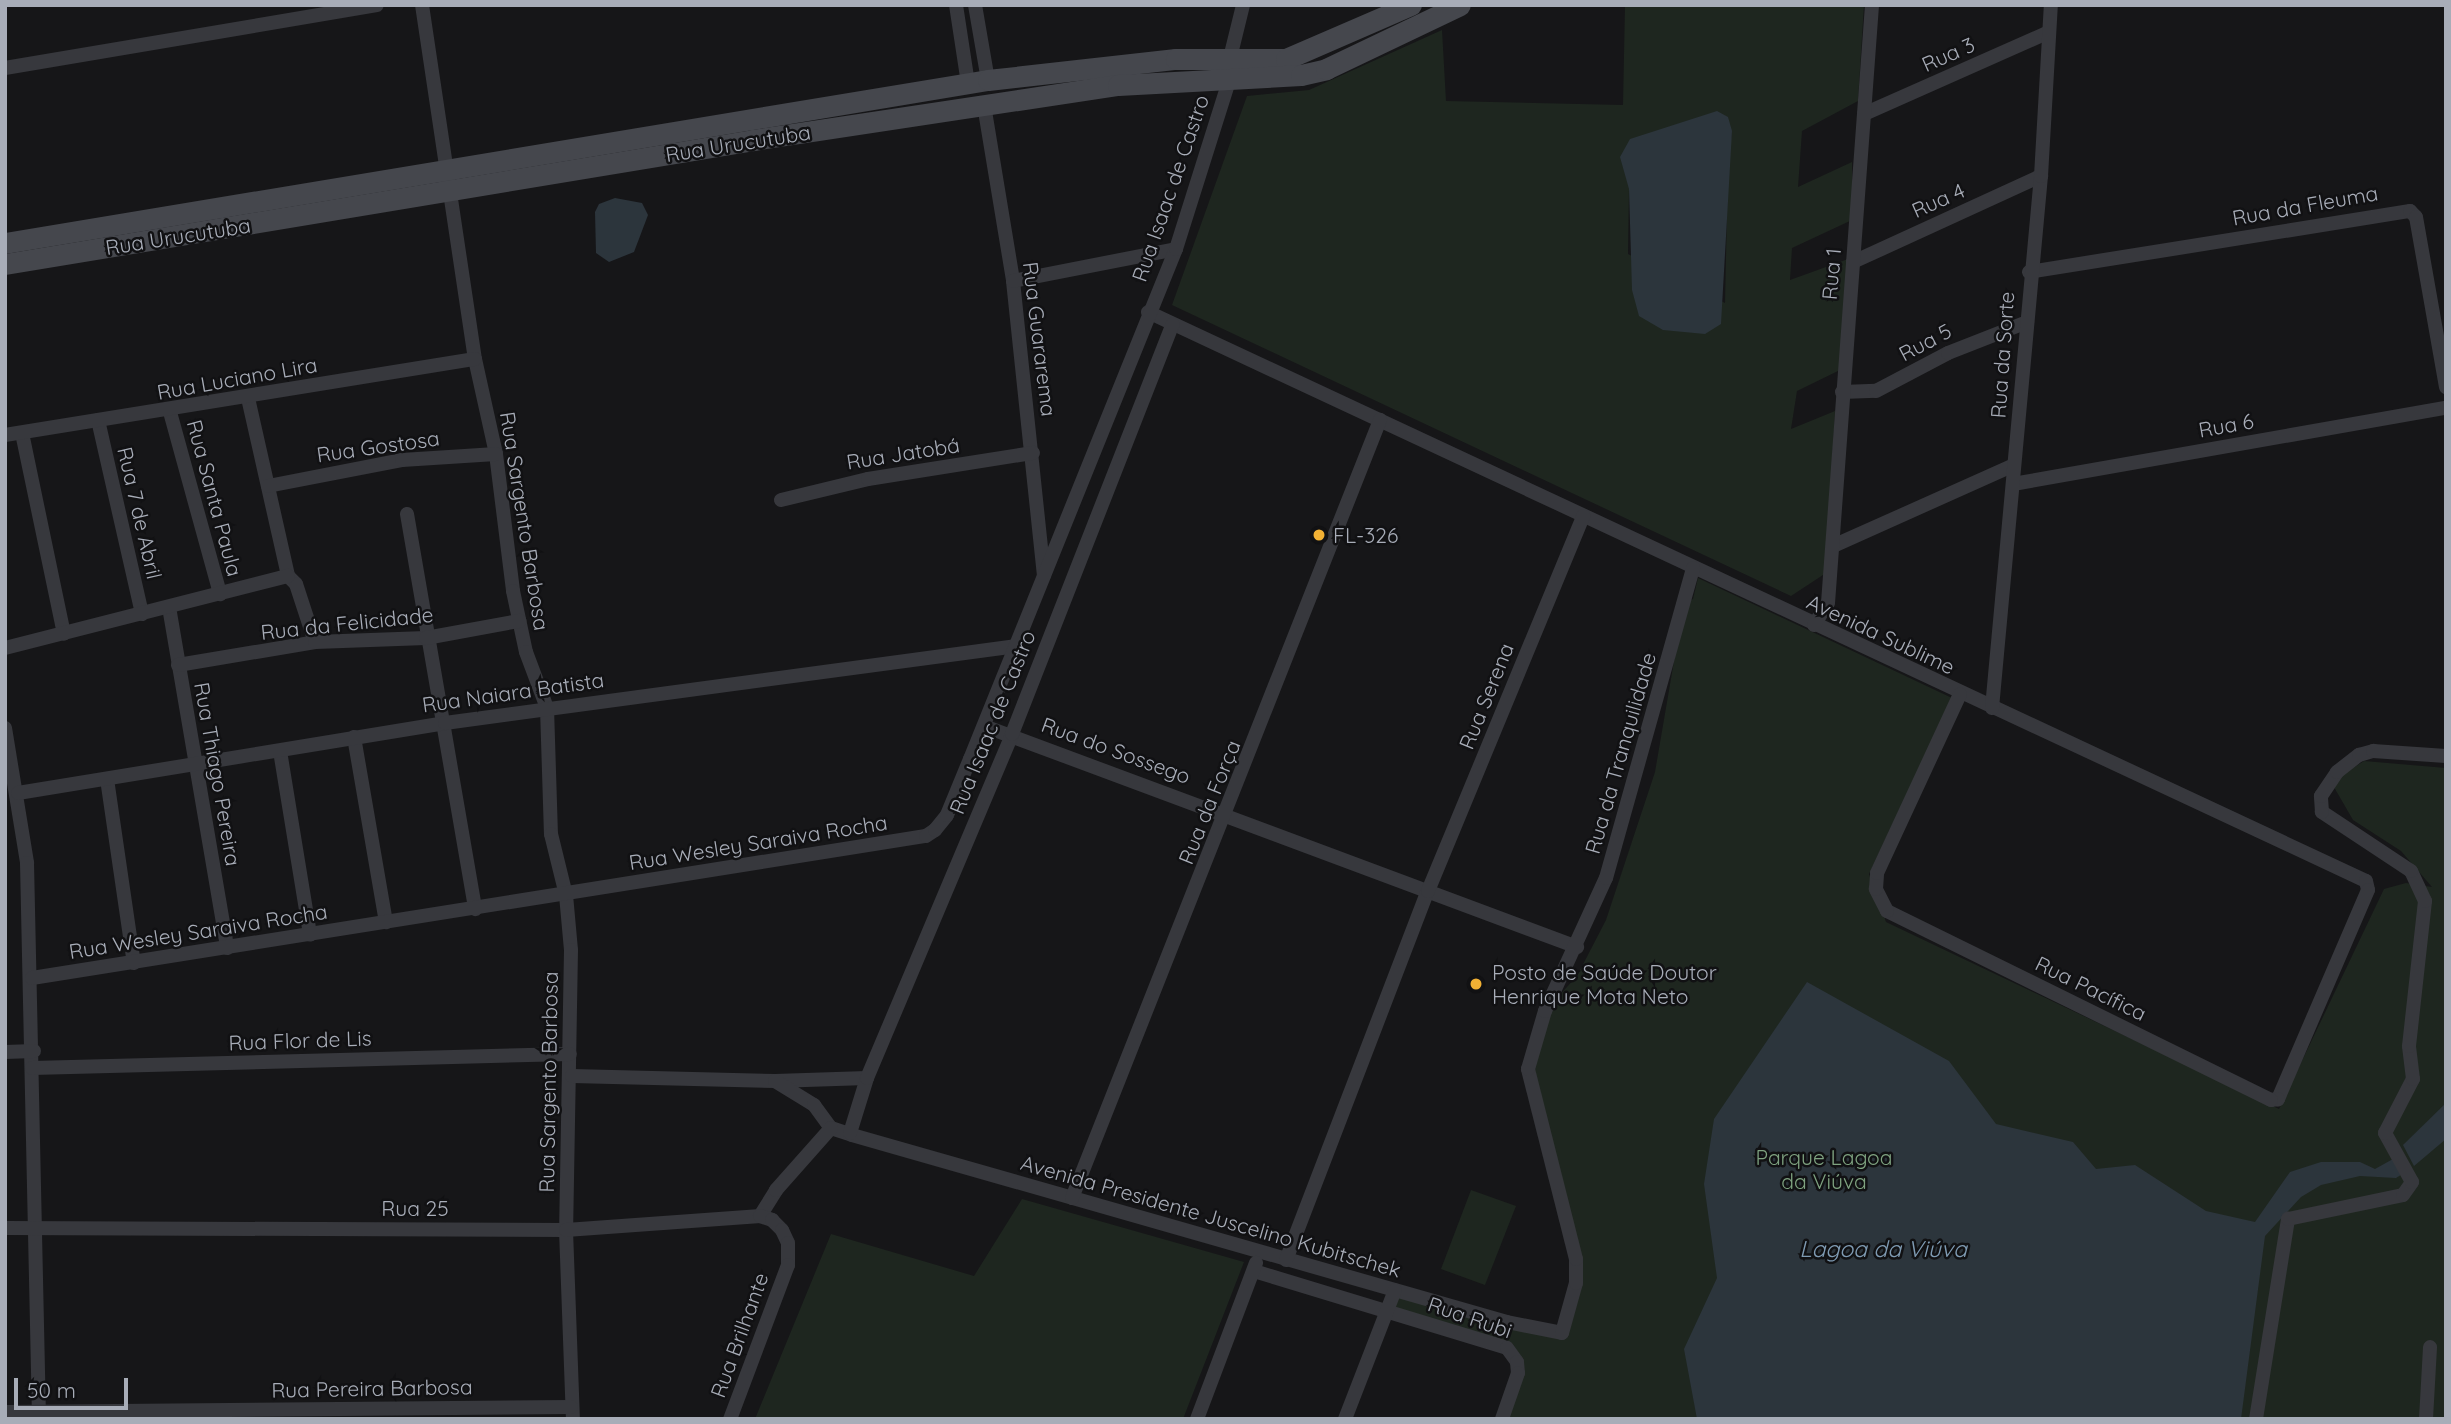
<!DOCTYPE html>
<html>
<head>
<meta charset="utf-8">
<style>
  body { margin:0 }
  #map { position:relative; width:2451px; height:1424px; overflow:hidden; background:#161618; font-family:Quicksand,sans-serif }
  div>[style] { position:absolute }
  .green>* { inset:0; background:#1e261f }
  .water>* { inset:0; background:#2c353c }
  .street>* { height:14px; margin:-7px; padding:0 7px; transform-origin:7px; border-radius:7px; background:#37383d }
  .secondary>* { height:21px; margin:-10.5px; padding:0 10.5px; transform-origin:10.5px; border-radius:10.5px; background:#45474d }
  .dots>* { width:19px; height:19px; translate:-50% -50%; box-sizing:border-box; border:4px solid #111113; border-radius:50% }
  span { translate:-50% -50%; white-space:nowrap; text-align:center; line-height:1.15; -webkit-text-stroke:5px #111113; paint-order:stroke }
  .street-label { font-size:21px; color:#a8adb8 }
  .poi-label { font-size:21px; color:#a8adb8 }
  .left { translate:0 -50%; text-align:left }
  .park-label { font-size:21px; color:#7fa381 }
  .water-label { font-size:23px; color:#7f9bb3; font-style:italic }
  .frame { position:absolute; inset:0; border:7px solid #a8adb8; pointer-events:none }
  .scale { position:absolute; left:14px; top:1378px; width:114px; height:32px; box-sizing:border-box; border:4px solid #a8adb8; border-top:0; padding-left:9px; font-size:21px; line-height:24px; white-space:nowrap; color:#a8adb8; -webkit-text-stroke:5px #111113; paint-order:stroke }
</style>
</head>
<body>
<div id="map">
  <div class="green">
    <i style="clip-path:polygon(evenodd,1625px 5px,1864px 5px,1858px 101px,1802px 131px,1798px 187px,1852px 162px,1852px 220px,1792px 248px,1790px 280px,1848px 259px,1840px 370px,1797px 391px,1791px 429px,1835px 411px,1826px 573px,1791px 596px,1172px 305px,1247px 96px,1309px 90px,1442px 30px,1446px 101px,1623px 105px,1625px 5px,1732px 131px,1728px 165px,1725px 303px,1628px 254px,1629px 189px,1732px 131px)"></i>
    <i style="clip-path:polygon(1698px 578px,1952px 698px,1869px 874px,1886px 922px,2279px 1109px,2384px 889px,2406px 883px,2432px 887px,2401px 851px,2353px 820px,2331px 782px,2364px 761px,2446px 768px,2446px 1419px,1502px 1419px,1517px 1379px,1514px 1354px,1388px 1311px,1395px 1290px,1558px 1333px,1576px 1283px,1529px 1088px,1545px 1011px,1577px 976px,1606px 920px,1655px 772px,1684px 603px,1693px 599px)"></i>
    <i style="clip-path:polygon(1471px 1190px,1516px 1206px,1485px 1285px,1441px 1269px)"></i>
    <i style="clip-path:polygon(1022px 1199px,1244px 1262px,1183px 1419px,755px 1419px,831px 1234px,974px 1276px)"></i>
  </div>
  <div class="water">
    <i style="clip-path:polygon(1717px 111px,1728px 117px,1732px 131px,1721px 324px,1705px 334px,1663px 330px,1639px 316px,1632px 290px,1629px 189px,1620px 157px,1630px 139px)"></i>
    <i style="clip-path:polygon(615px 198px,642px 203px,648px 215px,634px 252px,609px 262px,596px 253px,595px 212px,599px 204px)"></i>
    <i style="clip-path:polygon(1807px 982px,1949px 1061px,1996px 1124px,2073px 1142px,2096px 1169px,2135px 1165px,2206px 1211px,2255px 1222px,2290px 1172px,2321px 1162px,2360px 1162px,2375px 1169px,2393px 1159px,2404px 1173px,2396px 1178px,2360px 1176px,2321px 1185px,2301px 1197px,2265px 1236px,2241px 1419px,1697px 1419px,1684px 1349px,1717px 1278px,1704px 1184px,1714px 1119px)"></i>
    <i style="clip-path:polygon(2446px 1103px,2446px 1139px,2414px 1166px,2403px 1145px)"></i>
  </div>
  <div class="street">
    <i style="left:422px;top:5px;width:358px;rotate:81.5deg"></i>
    <i style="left:475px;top:359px;width:97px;rotate:77.5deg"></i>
    <i style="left:496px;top:454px;width:138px;rotate:82.9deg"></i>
    <i style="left:513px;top:591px;width:62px;rotate:78deg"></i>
    <i style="left:526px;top:652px;width:60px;rotate:69.4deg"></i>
    <i style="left:547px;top:708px;width:126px;rotate:88.2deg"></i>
    <i style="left:551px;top:834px;width:63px;rotate:76.2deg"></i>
    <i style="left:566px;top:895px;width:55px;rotate:84.8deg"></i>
    <i style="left:571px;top:950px;width:280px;rotate:91deg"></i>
    <i style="left:566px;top:1230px;width:189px;rotate:87.9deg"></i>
    <i style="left:956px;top:5px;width:79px;rotate:81.3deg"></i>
    <i style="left:975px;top:5px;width:76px;rotate:80.2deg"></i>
    <i style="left:1230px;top:58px;width:55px;rotate:-76.2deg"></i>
    <i style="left:5px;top:68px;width:377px;rotate:-9.6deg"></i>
    <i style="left:984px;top:105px;width:178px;rotate:80.6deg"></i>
    <i style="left:1013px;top:281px;width:296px;rotate:84deg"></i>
    <i style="left:1864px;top:114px;width:202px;rotate:-23.9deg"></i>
    <i style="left:1853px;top:262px;width:207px;rotate:-24.6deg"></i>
    <i style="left:2029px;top:272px;width:386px;rotate:-9.1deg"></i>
    <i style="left:2410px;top:211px;width:8px;rotate:45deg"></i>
    <i style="left:2416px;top:217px;width:173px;rotate:80deg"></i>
    <i style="left:1013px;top:281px;width:166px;rotate:-11.1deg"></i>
    <i style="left:1148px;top:312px;width:1344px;rotate:25.04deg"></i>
    <i style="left:2366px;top:881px;width:9px;rotate:77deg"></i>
    <i style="left:2368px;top:890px;width:228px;rotate:113.3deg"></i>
    <i style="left:2278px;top:1099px;width:7px;rotate:172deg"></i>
    <i style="left:2271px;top:1100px;width:428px;rotate:-153.8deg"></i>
    <i style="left:1887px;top:911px;width:25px;rotate:-117deg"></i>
    <i style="left:1876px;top:889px;width:16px;rotate:-86deg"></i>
    <i style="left:1877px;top:873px;width:197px;rotate:-65.1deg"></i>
    <i style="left:1842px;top:392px;width:34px;rotate:-2deg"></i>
    <i style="left:1876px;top:391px;width:81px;rotate:-27.8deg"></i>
    <i style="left:1948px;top:353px;width:85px;rotate:-21.4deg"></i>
    <i style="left:248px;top:398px;width:182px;rotate:77.3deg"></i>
    <i style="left:288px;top:576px;width:11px;rotate:45deg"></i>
    <i style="left:296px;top:584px;width:61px;rotate:71.9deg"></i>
    <i style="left:170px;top:412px;width:189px;rotate:74.6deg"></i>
    <i style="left:98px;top:420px;width:199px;rotate:77.2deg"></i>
    <i style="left:22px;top:433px;width:205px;rotate:78.2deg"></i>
    <i style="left:5px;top:435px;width:476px;rotate:-9.2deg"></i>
    <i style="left:2013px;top:484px;width:440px;rotate:-10deg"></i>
    <i style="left:268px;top:486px;width:136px;rotate:-11deg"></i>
    <i style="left:402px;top:460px;width:94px;rotate:-3.7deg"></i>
    <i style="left:781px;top:500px;width:89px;rotate:-13.6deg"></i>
    <i style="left:868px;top:479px;width:167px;rotate:-9deg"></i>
    <i style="left:407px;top:514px;width:401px;rotate:80.2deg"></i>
    <i style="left:1833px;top:546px;width:198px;rotate:-24.1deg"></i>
    <i style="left:169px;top:607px;width:346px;rotate:80.3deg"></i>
    <i style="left:1814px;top:625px;width:26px;rotate:-58deg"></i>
    <i style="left:1828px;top:603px;width:600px;rotate:-85.79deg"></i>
    <i style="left:5px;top:648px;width:292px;rotate:-14.3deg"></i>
    <i style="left:178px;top:665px;width:139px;rotate:-9.5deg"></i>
    <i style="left:315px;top:642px;width:111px;rotate:-2.1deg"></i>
    <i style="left:426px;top:638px;width:95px;rotate:-10.4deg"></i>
    <i style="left:1992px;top:708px;width:534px;rotate:-84.74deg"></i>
    <i style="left:2041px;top:176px;width:171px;rotate:-86.7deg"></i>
    <i style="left:984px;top:726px;width:633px;rotate:20.44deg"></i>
    <i style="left:5px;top:728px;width:137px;rotate:80.7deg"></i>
    <i style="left:27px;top:863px;width:556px;rotate:88.76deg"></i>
    <i style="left:354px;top:737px;width:188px;rotate:80.2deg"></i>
    <i style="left:280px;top:751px;width:186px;rotate:80.7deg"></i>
    <i style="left:107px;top:779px;width:186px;rotate:81.7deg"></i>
    <i style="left:18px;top:793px;width:433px;rotate:-9.3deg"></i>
    <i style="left:445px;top:723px;width:577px;rotate:-7.67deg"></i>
    <i style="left:32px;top:978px;width:905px;rotate:-9.03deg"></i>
    <i style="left:926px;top:836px;width:11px;rotate:-34deg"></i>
    <i style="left:935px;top:830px;width:19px;rotate:-51deg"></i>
    <i style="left:947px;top:815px;width:61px;rotate:-67.7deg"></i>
    <i style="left:970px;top:759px;width:550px;rotate:-68.01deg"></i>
    <i style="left:1176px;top:249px;width:179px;rotate:-72.5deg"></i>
    <i style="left:5px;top:1052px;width:29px;rotate:-2deg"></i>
    <i style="left:32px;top:1068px;width:538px;rotate:-1.49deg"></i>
    <i style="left:572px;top:1076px;width:203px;rotate:1.4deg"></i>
    <i style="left:775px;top:1081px;width:92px;rotate:-1.9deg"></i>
    <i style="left:775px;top:1081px;width:46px;rotate:31.6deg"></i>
    <i style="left:814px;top:1105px;width:29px;rotate:54deg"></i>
    <i style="left:831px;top:1128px;width:22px;rotate:18deg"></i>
    <i style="left:852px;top:1135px;width:681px;rotate:15.93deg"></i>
    <i style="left:1507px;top:1322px;width:56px;rotate:11.3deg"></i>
    <i style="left:1562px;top:1333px;width:52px;rotate:-74.4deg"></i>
    <i style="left:1576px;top:1283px;width:24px;rotate:-90deg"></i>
    <i style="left:1576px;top:1259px;width:196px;rotate:-104.2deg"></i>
    <i style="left:1528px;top:1069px;width:60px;rotate:-73.7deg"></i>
    <i style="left:1545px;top:1011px;width:146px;rotate:-65.4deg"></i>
    <i style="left:1606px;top:878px;width:322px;rotate:-74.3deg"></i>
    <i style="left:850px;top:1133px;width:58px;rotate:-72.8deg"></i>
    <i style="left:867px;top:1078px;width:373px;rotate:-67.1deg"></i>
    <i style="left:1012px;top:734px;width:440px;rotate:-68.6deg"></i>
    <i style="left:1072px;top:1198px;width:837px;rotate:-68.4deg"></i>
    <i style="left:760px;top:1216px;width:31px;rotate:-58deg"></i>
    <i style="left:776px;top:1190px;width:83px;rotate:-48.4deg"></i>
    <i style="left:5px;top:1228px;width:561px;rotate:0.2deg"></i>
    <i style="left:566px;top:1230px;width:195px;rotate:-4.1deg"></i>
    <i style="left:760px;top:1216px;width:13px;rotate:18deg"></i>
    <i style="left:772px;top:1220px;width:14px;rotate:45deg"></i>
    <i style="left:782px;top:1230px;width:14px;rotate:65deg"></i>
    <i style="left:788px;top:1243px;width:22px;rotate:90deg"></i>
    <i style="left:788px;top:1265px;width:165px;rotate:110.6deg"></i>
    <i style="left:1286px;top:1260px;width:395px;rotate:-69deg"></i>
    <i style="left:1428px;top:891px;width:406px;rotate:-67.5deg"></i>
    <i style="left:1254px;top:1271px;width:264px;rotate:16.9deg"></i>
    <i style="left:1507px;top:1348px;width:17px;rotate:54deg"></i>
    <i style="left:1517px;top:1362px;width:11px;rotate:85deg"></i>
    <i style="left:1518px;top:1373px;width:49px;rotate:109.2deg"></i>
    <i style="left:5px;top:1412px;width:566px;rotate:-0.51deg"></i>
    <i style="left:1197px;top:1419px;width:167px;rotate:-69.3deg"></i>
    <i style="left:1345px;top:1419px;width:138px;rotate:-68.8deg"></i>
    <i style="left:2256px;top:1419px;width:203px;rotate:-80.9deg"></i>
    <i style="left:2288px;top:1219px;width:117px;rotate:-11.8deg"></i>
    <i style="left:2403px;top:1195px;width:16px;rotate:-55deg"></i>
    <i style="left:2412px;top:1182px;width:56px;rotate:-118.9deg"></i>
    <i style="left:2385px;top:1133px;width:61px;rotate:-62.6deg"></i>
    <i style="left:2413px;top:1079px;width:33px;rotate:-97deg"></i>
    <i style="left:2409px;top:1046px;width:146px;rotate:-83.7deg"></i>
    <i style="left:2425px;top:901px;width:33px;rotate:-115deg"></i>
    <i style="left:2411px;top:871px;width:107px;rotate:-146.5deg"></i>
    <i style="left:2322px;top:812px;width:16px;rotate:-94deg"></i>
    <i style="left:2321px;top:796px;width:29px;rotate:-56deg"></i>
    <i style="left:2337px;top:772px;width:28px;rotate:-38deg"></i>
    <i style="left:2359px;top:755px;width:15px;rotate:-16deg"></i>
    <i style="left:2373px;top:751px;width:73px;rotate:3.9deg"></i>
    <i style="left:2426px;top:1419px;width:72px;rotate:-86.8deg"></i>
  </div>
  <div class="secondary">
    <i style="left:5px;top:243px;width:996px;rotate:-9.42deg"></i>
    <i style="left:988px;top:80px;width:189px;rotate:-6.4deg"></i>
    <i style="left:1176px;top:59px;width:110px"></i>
    <i style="left:1286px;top:59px;width:136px;rotate:-23.4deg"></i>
    <i style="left:5px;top:264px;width:758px;rotate:-9.41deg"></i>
    <i style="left:753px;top:140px;width:369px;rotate:-8.6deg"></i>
    <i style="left:1118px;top:85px;width:183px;rotate:-3.1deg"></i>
    <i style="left:1301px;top:75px;width:26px;rotate:-13deg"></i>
    <i style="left:1326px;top:69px;width:148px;rotate:-25.5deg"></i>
  </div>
  <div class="dots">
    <i style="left:1319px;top:535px;background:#f2b134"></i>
    <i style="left:1476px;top:984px;background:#f2b134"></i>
  </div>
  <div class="street-label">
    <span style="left:1948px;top:54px;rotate:-24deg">Rua 3</span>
    <span style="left:738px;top:143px;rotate:-9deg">Rua Urucutuba</span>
    <span style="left:1170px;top:188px;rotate:-71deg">Rua Isaac de Castro</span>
    <span style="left:1938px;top:200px;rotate:-24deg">Rua 4</span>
    <span style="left:2305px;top:205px;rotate:-10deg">Rua da Fleuma</span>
    <span style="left:178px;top:236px;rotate:-9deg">Rua Urucutuba</span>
    <span style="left:1831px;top:274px;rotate:-85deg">Rua 1</span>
    <span style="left:1040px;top:339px;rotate:83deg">Rua Guararema</span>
    <span style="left:1925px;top:342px;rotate:-28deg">Rua 5</span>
    <span style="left:2002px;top:355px;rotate:-86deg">Rua da Sorte</span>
    <span style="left:237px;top:378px;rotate:-10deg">Rua Luciano Lira</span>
    <span style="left:2226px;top:425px;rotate:-10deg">Rua 6</span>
    <span style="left:378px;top:446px;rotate:-8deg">Rua Gostosa</span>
    <span style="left:903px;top:453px;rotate:-9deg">Rua Jatobá</span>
    <span style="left:215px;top:498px;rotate:75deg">Rua Santa Paula</span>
    <span style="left:140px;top:513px;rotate:77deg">Rua 7 de Abril</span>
    <span style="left:525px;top:521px;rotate:81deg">Rua Sargento Barbosa</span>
    <span style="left:347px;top:623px;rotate:-6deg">Rua da Felicidade</span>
    <span style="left:1881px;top:634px;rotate:25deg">Avenida Sublime</span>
    <span style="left:513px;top:692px;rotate:-8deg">Rua Naiara Batista</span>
    <span style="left:1486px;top:696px;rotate:-68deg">Rua Serena</span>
    <span style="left:992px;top:722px;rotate:-68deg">Rua Isaac de Castro</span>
    <span style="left:1116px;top:750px;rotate:20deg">Rua do Sossego</span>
    <span style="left:1620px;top:753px;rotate:-74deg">Rua da Tranquilidade</span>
    <span style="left:218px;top:774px;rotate:80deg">Rua Thiago Pereira</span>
    <span style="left:1209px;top:802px;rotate:-68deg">Rua da Força</span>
    <span style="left:758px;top:842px;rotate:-9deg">Rua Wesley Saraiva Rocha</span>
    <span style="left:198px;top:931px;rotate:-9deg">Rua Wesley Saraiva Rocha</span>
    <span style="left:2091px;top:988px;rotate:26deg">Rua Pacífica</span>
    <span style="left:300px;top:1040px;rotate:-2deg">Rua Flor de Lis</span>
    <span style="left:548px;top:1082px;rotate:-89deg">Rua Sargento Barbosa</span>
    <span style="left:415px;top:1208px">Rua 25</span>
    <span style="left:1211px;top:1216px;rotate:16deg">Avenida Presidente Juscelino Kubitschek</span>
    <span style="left:1470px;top:1317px;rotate:19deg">Rua Rubi</span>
    <span style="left:739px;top:1335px;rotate:-70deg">Rua Brilhante</span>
    <span style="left:372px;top:1388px;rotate:-1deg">Rua Pereira Barbosa</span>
  </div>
  <div class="poi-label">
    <span class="left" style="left:1333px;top:535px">FL-326</span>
    <span class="left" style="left:1492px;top:984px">Posto de Saúde Doutor<br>Henrique Mota Neto</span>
  </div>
  <div class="park-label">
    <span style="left:1824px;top:1169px">Parque Lagoa<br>da Viúva</span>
  </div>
  <div class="water-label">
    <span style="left:1883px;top:1249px">Lagoa da Viúva</span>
  </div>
  <div class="frame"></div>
  <div class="scale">50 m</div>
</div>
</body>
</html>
